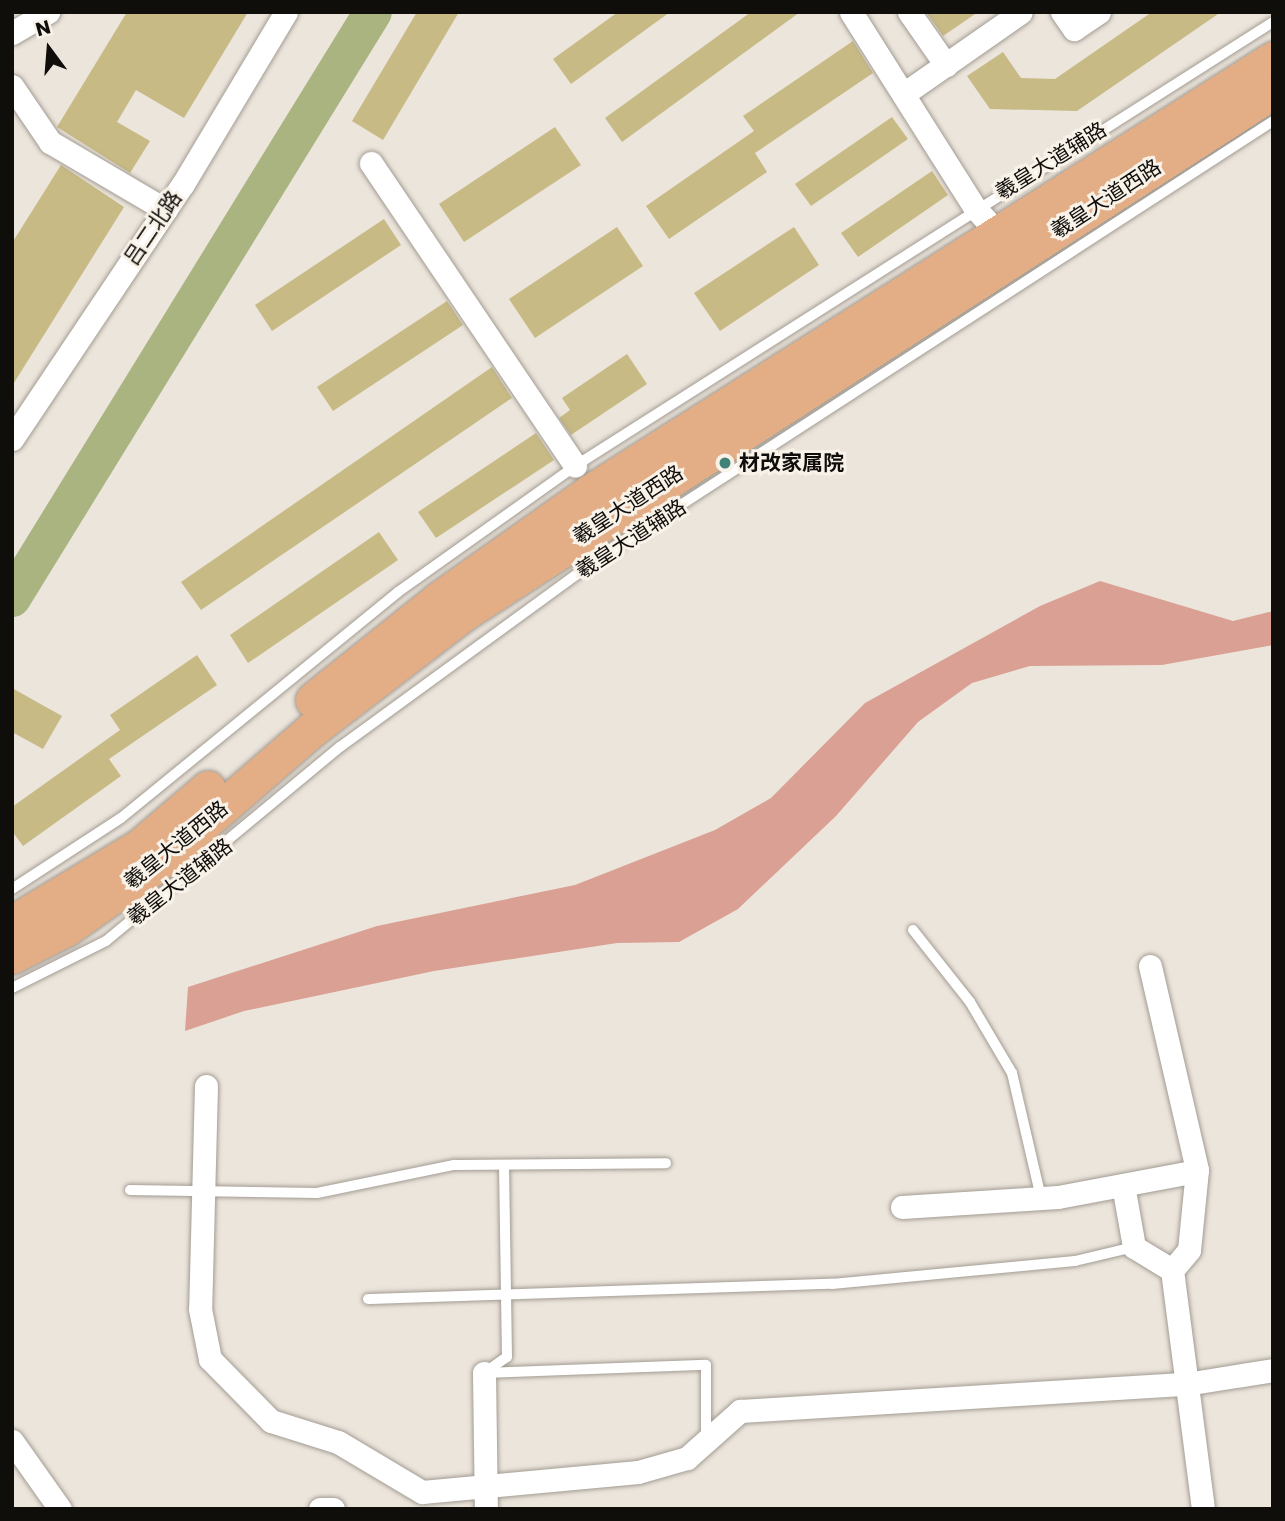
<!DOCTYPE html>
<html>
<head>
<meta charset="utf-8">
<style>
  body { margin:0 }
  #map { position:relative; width:1285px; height:1521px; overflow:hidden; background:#ece5dc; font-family:Poppins,"Noto Sans SC",sans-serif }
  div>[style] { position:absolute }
  .forest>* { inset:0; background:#daa093 }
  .river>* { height:38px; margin:-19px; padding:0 19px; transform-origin:19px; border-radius:19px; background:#a9b480 }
  .building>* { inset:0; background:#c7ba84 }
  .roads { filter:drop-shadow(0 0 2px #a29c93) drop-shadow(0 0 2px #a29c93) }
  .lane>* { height:10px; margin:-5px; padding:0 5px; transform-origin:5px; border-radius:5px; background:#fff }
  .street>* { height:23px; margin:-11.5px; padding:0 11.5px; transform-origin:11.5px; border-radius:11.5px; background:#fff }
  .primary>* { height:35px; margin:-17.5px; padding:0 17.5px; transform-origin:17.5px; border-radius:17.5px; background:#e3ad86 }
  .dots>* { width:19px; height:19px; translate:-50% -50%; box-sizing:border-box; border:4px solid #f9f2e9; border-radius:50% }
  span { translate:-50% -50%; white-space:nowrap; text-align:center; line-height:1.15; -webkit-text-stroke:6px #f9f2e9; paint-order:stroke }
  .street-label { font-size:21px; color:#100e0b }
  .poi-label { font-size:21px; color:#100e0b; font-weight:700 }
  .left { translate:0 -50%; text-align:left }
  .frame { position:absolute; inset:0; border:14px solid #100e0b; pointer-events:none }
  .north { position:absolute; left:14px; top:14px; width:70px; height:70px; -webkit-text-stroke:5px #f9f2e9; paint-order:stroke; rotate:344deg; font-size:19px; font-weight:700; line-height:28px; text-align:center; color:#100e0b }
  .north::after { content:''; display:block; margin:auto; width:24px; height:32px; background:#100e0b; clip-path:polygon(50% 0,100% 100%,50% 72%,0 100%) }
</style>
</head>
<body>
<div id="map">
  <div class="forest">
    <i style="clip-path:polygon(1100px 581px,1233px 621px,1273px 611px,1273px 645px,1162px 665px,1030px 666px,972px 683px,918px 722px,836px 816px,738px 909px,679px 942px,617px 943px,434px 971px,244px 1011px,185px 1031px,188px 987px,377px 926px,575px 885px,715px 830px,771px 798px,865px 703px,1040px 606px)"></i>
  </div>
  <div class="river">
    <i style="left:12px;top:598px;width:688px;rotate:-58.37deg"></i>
  </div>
  <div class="building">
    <i style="clip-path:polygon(127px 12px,248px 12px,184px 118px,136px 90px,117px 122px,150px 141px,130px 173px,57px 127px)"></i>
    <i style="clip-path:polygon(417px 12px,459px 12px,383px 140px,352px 121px)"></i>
    <i style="clip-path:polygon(618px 12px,670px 12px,571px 84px,553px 59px)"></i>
    <i style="clip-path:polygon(751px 12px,800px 12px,622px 142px,605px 118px)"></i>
    <i style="clip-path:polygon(926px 12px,978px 12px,943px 36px)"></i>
    <i style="clip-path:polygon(1152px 12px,1221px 12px,1077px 111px,990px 109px,967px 76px,1003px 52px,1021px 78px,1055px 79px)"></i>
    <i style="clip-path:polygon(853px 41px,873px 73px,755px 153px,767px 172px,669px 239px,646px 206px,754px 131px,743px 116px)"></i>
    <i style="clip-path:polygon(892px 117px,908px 139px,811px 206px,795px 184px)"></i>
    <i style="clip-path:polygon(555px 127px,581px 165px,464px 242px,439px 204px)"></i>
    <i style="clip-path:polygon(61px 165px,124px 207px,12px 386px,12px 243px)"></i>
    <i style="clip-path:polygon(932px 171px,948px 195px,858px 257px,841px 233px)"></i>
    <i style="clip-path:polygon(384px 219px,401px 245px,272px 331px,255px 305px)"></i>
    <i style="clip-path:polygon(617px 227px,643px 266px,535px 338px,509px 299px)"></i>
    <i style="clip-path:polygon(794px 227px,819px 265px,720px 331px,694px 293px)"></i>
    <i style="clip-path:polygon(447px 301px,463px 325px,333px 411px,317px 387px)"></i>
    <i style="clip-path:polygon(627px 354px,647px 384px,571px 435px,559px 418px,570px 410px,562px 398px)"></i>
    <i style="clip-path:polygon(492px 367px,512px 398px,201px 610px,181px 582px)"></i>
    <i style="clip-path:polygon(536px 433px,554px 460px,436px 538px,418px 512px)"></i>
    <i style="clip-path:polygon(379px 532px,398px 560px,248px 663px,230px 635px)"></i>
    <i style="clip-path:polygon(197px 655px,217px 685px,109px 759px,121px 776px,23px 846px,12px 831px,12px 807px,120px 730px,110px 715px)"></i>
    <i style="clip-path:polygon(12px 688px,62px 716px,43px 749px,12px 732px)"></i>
  </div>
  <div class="roads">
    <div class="lane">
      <i style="left:12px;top:889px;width:130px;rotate:-33.1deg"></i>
      <i style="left:121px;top:818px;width:357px;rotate:-39.2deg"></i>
      <i style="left:398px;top:592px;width:217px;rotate:-35.4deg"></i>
      <i style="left:575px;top:466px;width:827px;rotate:-32.46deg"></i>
      <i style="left:913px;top:930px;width:92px;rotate:51.6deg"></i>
      <i style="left:970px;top:1002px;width:82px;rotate:59.4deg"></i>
      <i style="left:1012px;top:1073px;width:128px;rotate:76.9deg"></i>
      <i style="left:12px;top:988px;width:105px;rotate:-26.6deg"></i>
      <i style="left:106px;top:941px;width:304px;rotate:-39.7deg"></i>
      <i style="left:340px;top:747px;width:324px;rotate:-36.1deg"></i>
      <i style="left:602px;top:556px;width:800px;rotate:-32.95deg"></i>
      <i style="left:130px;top:1190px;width:187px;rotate:0.9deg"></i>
      <i style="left:317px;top:1193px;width:140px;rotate:-11.6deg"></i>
      <i style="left:454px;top:1165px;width:212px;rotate:-0.5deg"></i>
      <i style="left:368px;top:1299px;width:464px;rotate:-1.9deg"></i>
      <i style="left:832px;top:1284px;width:244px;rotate:-5.4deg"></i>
      <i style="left:1075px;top:1261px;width:61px;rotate:-13.3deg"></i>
      <i style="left:484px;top:1373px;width:222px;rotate:-2.1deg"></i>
      <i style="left:706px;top:1365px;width:72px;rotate:90deg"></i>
      <i style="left:484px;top:1373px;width:28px;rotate:-35deg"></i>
      <i style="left:507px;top:1357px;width:192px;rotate:-90.9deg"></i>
    </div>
    <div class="street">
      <i style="left:851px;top:12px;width:232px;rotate:57.7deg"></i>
      <i style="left:975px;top:208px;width:45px;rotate:47.7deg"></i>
      <i style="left:909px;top:12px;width:65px;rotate:55.1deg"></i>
      <i style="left:1062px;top:12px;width:21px;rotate:55deg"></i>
      <i style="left:1074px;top:29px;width:30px;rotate:-34deg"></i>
      <i style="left:12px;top:33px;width:42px;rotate:-30.3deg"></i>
      <i style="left:12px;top:86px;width:68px;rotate:55.8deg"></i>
      <i style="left:50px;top:142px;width:134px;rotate:30.4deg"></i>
      <i style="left:905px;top:93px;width:141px;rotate:-34.9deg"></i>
      <i style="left:371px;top:163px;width:365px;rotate:56deg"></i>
      <i style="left:12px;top:439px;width:307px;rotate:-56.2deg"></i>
      <i style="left:183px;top:184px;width:200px;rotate:-59.1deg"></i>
      <i style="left:1150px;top:966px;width:209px;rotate:77deg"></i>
      <i style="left:1197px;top:1170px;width:80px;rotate:95.7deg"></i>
      <i style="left:1189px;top:1250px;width:26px;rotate:130deg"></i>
      <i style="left:1172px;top:1270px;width:241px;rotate:82.6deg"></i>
      <i style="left:206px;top:1086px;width:223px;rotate:91.5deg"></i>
      <i style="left:200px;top:1309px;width:51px;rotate:78.7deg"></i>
      <i style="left:210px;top:1359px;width:87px;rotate:45.5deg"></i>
      <i style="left:271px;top:1421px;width:70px;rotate:17.4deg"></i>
      <i style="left:338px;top:1442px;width:98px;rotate:30.8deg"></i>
      <i style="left:422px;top:1492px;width:217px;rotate:-5.3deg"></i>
      <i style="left:638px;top:1472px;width:51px;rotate:-15.9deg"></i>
      <i style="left:687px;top:1458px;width:71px;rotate:-41.6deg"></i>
      <i style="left:740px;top:1411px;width:447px;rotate:-3.5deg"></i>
      <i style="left:1186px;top:1384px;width:88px;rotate:-9.1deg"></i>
      <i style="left:1123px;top:1185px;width:63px;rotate:79.9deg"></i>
      <i style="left:1134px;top:1247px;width:44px;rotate:31.2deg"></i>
      <i style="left:902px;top:1207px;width:156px;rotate:-3.7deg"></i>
      <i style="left:1058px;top:1197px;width:141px;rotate:-10.6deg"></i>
      <i style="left:484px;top:1373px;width:136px;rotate:89.2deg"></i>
      <i style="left:12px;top:1441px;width:83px;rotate:54.8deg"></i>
      <i style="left:320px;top:1509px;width:13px"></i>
    </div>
    <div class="primary">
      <i style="left:313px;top:700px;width:161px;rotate:-38.7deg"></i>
      <i style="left:439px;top:599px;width:185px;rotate:-35.3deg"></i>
      <i style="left:590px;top:492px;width:809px;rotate:-32.37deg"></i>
      <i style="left:12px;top:923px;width:149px;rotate:-31deg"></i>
      <i style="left:140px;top:846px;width:89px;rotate:-40.5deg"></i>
      <i style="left:12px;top:956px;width:62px;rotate:-27deg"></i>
      <i style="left:67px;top:928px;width:103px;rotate:-35.1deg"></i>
      <i style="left:151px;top:869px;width:216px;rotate:-40.9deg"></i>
      <i style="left:314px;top:728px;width:189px;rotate:-37.5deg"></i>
      <i style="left:464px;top:613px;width:963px;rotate:-32.83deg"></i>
    </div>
  </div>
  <div class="dots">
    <i style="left:725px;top:463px;background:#3f8378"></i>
  </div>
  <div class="street-label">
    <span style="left:1051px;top:161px;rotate:-32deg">羲皇大道辅路</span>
    <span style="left:1106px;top:199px;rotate:-33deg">羲皇大道西路</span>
    <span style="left:153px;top:228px;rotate:-56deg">吕二北路</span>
    <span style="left:628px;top:505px;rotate:-33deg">羲皇大道西路</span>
    <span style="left:631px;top:539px;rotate:-33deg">羲皇大道辅路</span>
    <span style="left:176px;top:845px;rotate:-39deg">羲皇大道西路</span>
    <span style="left:180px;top:882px;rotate:-38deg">羲皇大道辅路</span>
  </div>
  <div class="poi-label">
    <span class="left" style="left:739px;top:463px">材改家属院</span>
  </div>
  <div class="frame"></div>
  <div class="north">N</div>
</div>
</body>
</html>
